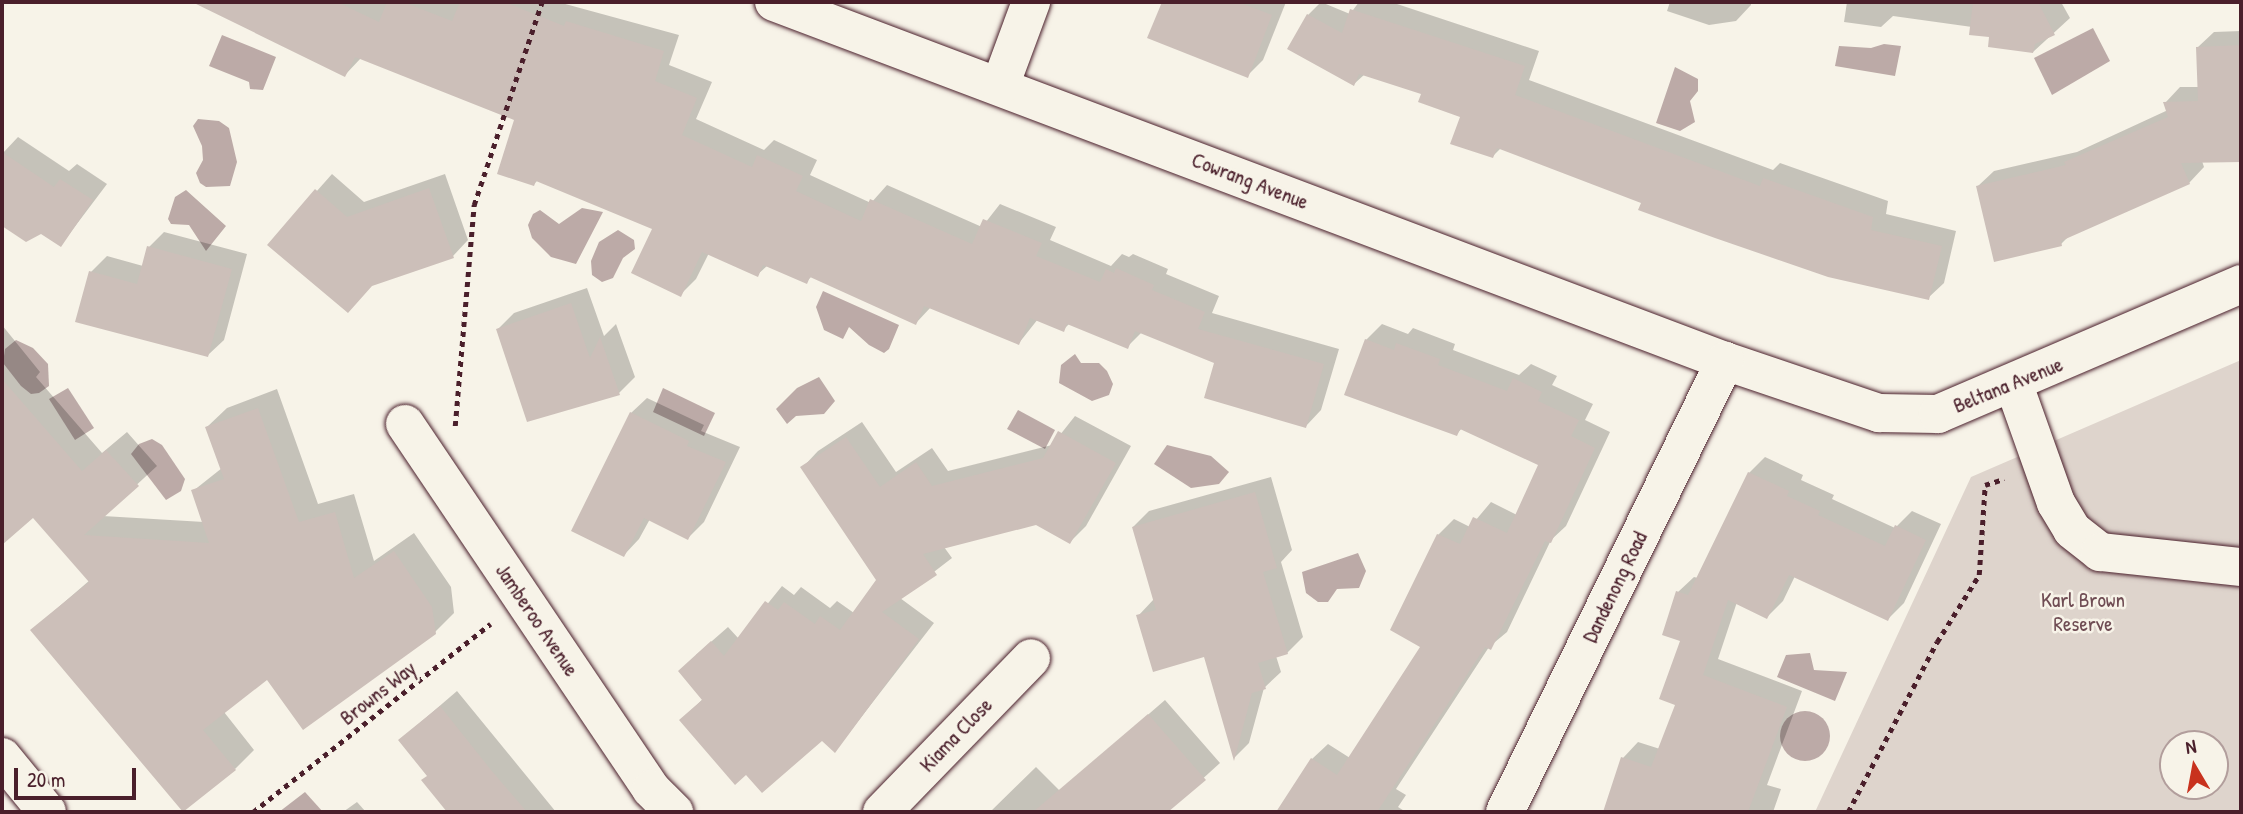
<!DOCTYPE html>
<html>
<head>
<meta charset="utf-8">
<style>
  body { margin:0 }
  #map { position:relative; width:2243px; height:814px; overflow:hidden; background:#f7f3e8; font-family:"Patrick Hand",sans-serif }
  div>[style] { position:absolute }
  .green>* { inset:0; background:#ded4cc }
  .water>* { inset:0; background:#bcaaa7 }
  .round { border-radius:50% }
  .shadow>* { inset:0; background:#0003 }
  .building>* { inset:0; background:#ccbfb9 }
  .path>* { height:4.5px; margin-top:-2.25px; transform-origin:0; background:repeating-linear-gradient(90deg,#4a1f2b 0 5px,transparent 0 10px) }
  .roads { filter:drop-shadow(0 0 2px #4a1f2b) drop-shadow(0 0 2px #4a1f2b) }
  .minor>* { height:38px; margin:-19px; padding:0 19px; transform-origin:19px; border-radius:19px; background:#f7f3e8 }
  span { translate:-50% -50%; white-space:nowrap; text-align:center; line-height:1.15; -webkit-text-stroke:5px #f7f3e8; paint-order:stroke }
  .street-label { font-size:21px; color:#4a1f2b }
  .park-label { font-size:21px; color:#6f4c53 }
  .frame { position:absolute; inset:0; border:4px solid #4a1f2b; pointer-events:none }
  .north { position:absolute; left:2159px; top:730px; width:70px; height:70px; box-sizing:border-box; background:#f7f3e8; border:2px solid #b29e9c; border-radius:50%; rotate:350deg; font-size:19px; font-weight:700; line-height:28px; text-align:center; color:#4a1f2b }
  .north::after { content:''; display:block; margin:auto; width:24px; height:32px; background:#c8321e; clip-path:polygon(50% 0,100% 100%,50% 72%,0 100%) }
  .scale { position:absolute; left:14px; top:768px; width:122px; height:32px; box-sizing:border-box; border:4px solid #4a1f2b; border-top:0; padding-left:9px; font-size:21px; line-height:24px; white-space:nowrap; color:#4a1f2b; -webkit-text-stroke:5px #f7f3e8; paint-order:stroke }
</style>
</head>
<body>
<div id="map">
  <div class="green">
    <i style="clip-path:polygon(evenodd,2241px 360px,2241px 812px,1815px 812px,1971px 477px,2241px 360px,2173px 744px,2215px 744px,2215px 786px,2173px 786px,2173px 744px)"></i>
  </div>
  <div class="water">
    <i style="clip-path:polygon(2093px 28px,2110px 61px,2052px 95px,2034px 58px)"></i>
    <i style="clip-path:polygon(222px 35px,276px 57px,263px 90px,250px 89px,249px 82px,209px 66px)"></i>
    <i style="clip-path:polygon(1884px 44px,1901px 46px,1895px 76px,1835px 66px,1839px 46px,1871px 48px)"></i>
    <i style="clip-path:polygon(1675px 67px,1698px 79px,1698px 91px,1690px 101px,1695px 122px,1680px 131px,1656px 123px)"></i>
    <i style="clip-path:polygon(198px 119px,219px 121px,229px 128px,237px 162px,230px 186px,206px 187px,200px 183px,196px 173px,203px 160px,202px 146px,193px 126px)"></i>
    <i style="clip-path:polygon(186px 190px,226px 226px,206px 251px,189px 225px,171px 224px,168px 219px,175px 197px)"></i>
    <i style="clip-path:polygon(582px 208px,603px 212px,576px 264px,551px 257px,532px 238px,528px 225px,533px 214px,540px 210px,559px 224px)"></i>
    <i style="clip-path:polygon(618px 230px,634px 240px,635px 249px,623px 258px,613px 278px,602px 282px,592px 275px,591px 261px,599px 242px)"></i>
    <i style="clip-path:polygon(823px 291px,899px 325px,889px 349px,884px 353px,869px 345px,849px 327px,843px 339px,824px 330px,816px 307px)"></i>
    <i style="clip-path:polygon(16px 340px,33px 348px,48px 364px,49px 386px,39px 393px,31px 394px,21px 386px,3px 363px,5px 349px)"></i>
    <i style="clip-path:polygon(1075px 354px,1081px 363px,1099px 363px,1107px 371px,1113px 384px,1109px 395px,1092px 401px,1059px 383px,1061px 365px)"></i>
    <i style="clip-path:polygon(819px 377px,835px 401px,824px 414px,796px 416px,787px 424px,776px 409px,797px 388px)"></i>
    <i style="clip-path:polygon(68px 388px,94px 428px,75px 440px,49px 399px)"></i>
    <i style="clip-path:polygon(663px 388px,715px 413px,704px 436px,653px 412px)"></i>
    <i style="clip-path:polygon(1018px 410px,1055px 430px,1045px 449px,1007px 429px)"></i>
    <i style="clip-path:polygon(152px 439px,162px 445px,185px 479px,181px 491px,166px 500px,131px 454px,139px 444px)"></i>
    <i style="clip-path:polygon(1167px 445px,1211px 456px,1229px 472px,1219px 484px,1191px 488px,1154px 464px)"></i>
    <i style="clip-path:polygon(1358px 553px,1366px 571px,1359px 588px,1337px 589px,1328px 602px,1318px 602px,1306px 593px,1302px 572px)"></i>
    <i style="clip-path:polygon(1810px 653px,1814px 670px,1847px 672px,1835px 701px,1777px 677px,1786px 655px)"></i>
    <i class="round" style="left:1780px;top:711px;width:50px;height:50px"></i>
    <i style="clip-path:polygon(305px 792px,323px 812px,279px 812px)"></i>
  </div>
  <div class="shadow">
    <i style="clip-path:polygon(248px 2px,558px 2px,679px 35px,669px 65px,712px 82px,696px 119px,764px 150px,774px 140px,817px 160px,810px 175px,871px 203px,887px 185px,982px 227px,1000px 204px,1056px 227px,1050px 240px,1111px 266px,1122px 254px,1129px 257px,1133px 254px,1168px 269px,1166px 274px,1219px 296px,1212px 313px,1339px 349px,1321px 410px,1306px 426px,1216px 362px,1142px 332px,1127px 347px,1070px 323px,1063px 330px,1038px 319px,1019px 343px,931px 307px,916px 323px,812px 276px,806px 282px,768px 265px,757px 275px,709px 253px,696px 279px,680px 295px,655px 228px,538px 180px,534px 184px,517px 119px,361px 58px,345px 75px,238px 22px)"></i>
    <i style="clip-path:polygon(1163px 2px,1286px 2px,1263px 60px,1247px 76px,1149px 37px)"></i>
    <i style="clip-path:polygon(1321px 2px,1350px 14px,1359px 2px,1391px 2px,1539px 51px,1529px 80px,1773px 170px,1780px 163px,1888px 201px,1886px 214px,1956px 231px,1944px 283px,1928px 298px,1643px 202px,1501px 148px,1493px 156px,1462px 116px,1423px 93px,1365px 74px,1354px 84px,1308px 15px)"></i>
    <i style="clip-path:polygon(1670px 2px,1751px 2px,1751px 5px,1736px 21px,1709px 25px,1667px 11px)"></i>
    <i style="clip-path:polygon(1847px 2px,2061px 2px,2070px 18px,2033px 52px,1972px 27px,1893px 16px,1881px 27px,1844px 22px)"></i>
    <i style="clip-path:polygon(2241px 31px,2241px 160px,2202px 161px,2204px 167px,2189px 183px,2071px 234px,2061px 244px,1978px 186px,1994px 171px,2077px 152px,2168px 110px,2165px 103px,2180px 87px,2199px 87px,2198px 47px,2214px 32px)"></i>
    <i style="clip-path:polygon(18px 137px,69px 171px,77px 164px,107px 184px,61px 245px,41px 232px,26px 240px,2px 224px,2px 154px)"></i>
    <i style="clip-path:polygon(332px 174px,364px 202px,445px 174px,468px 240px,453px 256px,269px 245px)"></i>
    <i style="clip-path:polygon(164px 232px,247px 254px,224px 340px,208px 355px,91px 272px,107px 256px,143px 266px,149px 247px)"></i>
    <i style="clip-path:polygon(587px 288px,604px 336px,616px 324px,635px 377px,619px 393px,498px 329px,514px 313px)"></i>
    <i style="clip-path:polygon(1382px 324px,1408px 334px,1413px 328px,1455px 344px,1453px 350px,1519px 375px,1531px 364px,1557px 376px,1552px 385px,1593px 404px,1585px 420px,1610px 432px,1566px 526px,1551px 540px,1507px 632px,1489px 647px,1396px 789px,1406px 795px,1398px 807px,1406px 812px,1279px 812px,1312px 759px,1328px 744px,1350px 758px,1422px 647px,1438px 535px,1454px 519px,1470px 527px,1491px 502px,1517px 515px,1540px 464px,1462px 428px,1457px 434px,1366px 340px)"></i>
    <i style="clip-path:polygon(2px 325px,40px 372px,36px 377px,102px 453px,127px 432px,157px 466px,103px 516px,204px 522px,193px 491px,222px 468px,207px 427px,227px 408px,277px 389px,318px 504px,354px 494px,374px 561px,414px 533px,451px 587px,454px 613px,435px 632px,267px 677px,224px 712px,254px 750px,235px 769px,32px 630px,90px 580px,33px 515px,2px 541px)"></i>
    <i style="clip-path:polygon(647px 398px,704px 425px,701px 431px,740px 447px,704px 522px,688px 538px,650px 519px,639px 539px,624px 555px,631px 413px)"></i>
    <i style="clip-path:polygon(1075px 416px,1131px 446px,1086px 526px,1070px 542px,1036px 523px,944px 547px,952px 558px,900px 598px,934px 623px,835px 751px,822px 739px,747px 772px,681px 720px,703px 699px,696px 655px,728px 627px,739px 639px,782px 586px,794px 595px,801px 587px,830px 608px,837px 601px,854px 613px,878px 580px,803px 467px,818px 451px,862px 422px,896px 472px,932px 448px,948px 471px,1052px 445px)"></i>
    <i style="clip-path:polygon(1765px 457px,1803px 475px,1801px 480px,1834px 495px,1832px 499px,1895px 528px,1912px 511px,1941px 524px,1904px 603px,1888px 619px,1795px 576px,1783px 601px,1767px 617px,1737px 602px,1718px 659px,1802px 691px,1767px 785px,1781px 789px,1773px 812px,1605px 812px,1623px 758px,1638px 742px,1660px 749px,1677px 704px,1682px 640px,1678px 592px,1694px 577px,1698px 578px,1749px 473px)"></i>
    <i style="clip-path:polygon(1271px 477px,1292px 550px,1281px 562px,1303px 637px,1287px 653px,1276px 656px,1281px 672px,1264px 688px,1249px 743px,1235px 757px,1205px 655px,1138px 616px,1154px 599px,1133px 527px,1149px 511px)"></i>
    <i style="clip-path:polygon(457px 691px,556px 812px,452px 812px,423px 781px,429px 775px,400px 740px)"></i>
    <i style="clip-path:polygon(1165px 700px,1220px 763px,1166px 812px,990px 812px,1036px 767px,1060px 791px)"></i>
    <i style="clip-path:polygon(357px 802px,366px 812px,343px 812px)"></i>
  </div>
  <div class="building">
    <i style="clip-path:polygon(192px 2px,337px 2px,379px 22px,387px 2px,403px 2px,452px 21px,460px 2px,504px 2px,564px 26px,566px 21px,664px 51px,655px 81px,697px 98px,682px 135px,752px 167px,757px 155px,803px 176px,796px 191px,861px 221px,870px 199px,972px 244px,983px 219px,1042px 243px,1036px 256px,1100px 282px,1106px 269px,1114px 273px,1116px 268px,1154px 285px,1152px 290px,1205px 312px,1198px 329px,1324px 364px,1306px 428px,1204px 398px,1214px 363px,1135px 331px,1128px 349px,1067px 324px,1064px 332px,1030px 318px,1019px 345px,924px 306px,916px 325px,810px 277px,807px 284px,763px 265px,758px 277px,702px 252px,681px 297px,631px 273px,652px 229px,536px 181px,534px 186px,497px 174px,514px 120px,355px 57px,345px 77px)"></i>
    <i style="clip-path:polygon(1162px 2px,1238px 2px,1272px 15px,1248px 78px,1147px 38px)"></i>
    <i style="clip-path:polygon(1973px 2px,2038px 2px,2055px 35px,2035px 44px,2033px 53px,1988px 47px,1989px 37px,1969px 35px)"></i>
    <i style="clip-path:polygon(1350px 9px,1525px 66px,1515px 95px,1760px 186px,1763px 178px,1873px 217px,1871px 230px,1942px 246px,1929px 300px,1828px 277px,1715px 238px,1638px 210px,1641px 203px,1497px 148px,1493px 158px,1450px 144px,1460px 117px,1418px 102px,1421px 94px,1359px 74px,1354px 86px,1287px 49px,1307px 14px,1342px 33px)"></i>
    <i style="clip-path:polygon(2241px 45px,2241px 162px,2181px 163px,2190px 184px,2061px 241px,2062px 246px,1994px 262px,1976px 186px,2066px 165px,2064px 162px,2168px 117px,2163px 102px,2198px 101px,2196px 47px)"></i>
    <i style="clip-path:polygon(2px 152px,54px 187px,60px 179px,93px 200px,61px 247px,41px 234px,26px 242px,2px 226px)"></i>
    <i style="clip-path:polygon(429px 188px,454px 258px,372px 286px,348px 313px,267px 245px,315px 189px,347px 217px)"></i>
    <i style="clip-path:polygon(147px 246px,232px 269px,208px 357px,75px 322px,89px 271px,137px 284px)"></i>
    <i style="clip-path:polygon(571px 303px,590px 358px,600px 337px,620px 395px,527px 422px,496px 329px)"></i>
    <i style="clip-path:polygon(1365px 339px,1394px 350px,1396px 343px,1440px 359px,1438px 365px,1507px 391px,1513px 378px,1542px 392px,1538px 401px,1579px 420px,1571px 436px,1595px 448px,1551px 543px,1545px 541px,1491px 650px,1485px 647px,1377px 812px,1276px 812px,1311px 758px,1337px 775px,1420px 647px,1390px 630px,1437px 534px,1460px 544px,1473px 517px,1507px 533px,1538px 465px,1460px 429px,1457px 436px,1344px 395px)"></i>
    <i style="clip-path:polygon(2px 379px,82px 471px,106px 450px,139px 486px,84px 535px,209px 543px,191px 490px,224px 479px,205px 427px,258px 408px,299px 522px,335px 512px,354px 578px,394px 551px,432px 607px,436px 634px,303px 730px,267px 680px,203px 730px,236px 770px,183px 812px,30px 630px,89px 582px,33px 518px,2px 545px)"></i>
    <i style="clip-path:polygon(630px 412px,689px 441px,687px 446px,726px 462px,688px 540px,644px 518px,624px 557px,571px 531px)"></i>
    <i style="clip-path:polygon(1058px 431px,1116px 463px,1070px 544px,1036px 525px,923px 554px,937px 575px,882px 612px,919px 639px,835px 753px,822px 741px,762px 793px,746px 775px,735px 785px,679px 720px,702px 700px,678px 671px,711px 641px,724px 656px,765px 601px,778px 610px,784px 602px,815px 624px,820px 616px,840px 630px,876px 580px,800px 467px,846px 437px,880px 487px,916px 462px,932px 486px,1043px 458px)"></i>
    <i style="clip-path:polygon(1748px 472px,1789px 491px,1787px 496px,1820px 511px,1818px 515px,1885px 546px,1895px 525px,1926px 540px,1888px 621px,1789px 575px,1767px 619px,1728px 600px,1703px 675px,1787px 707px,1748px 812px,1603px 812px,1621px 757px,1651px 767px,1675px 705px,1659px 699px,1680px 641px,1662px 635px,1676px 591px,1688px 595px)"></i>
    <i style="clip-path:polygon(1255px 492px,1277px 568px,1263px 572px,1288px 654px,1258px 663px,1266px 689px,1252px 693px,1234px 761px,1204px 657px,1153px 672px,1136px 615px,1156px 610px,1132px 527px)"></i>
    <i style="clip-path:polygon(440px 706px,491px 770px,527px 812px,447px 812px,421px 780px,427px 776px,398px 740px)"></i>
    <i style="clip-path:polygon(1148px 714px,1206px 780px,1168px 812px,1033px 812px)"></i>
  </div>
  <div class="path">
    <i style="left:455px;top:426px;width:222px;rotate:-85.1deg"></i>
    <i style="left:474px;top:205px;width:214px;rotate:-71.5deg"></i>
    <i style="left:253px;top:812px;width:303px;rotate:-38.4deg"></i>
    <i style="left:1848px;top:812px;width:192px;rotate:-62.4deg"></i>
    <i style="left:1937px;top:642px;width:79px;rotate:-57.9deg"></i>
    <i style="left:1979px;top:575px;width:90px;rotate:-86.2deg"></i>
    <i style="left:1985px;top:485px;width:20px;rotate:-18deg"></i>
  </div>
  <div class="roads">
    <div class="minor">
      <i style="left:774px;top:2px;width:1017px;rotate:20.68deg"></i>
      <i style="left:1725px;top:361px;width:163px;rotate:18.7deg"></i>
      <i style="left:1879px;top:413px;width:59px;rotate:1deg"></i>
      <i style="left:1938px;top:414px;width:330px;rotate:-23.2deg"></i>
      <i style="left:1000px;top:86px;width:90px;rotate:-69.7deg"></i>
      <i style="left:2014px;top:385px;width:125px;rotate:70.4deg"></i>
      <i style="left:2056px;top:503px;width:31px;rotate:59deg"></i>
      <i style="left:2072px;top:530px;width:36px;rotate:38deg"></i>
      <i style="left:2100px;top:552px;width:142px;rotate:6.1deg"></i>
      <i style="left:405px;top:424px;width:440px;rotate:56deg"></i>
      <i style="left:651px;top:789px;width:33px;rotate:45deg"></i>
      <i style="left:2px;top:757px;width:71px;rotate:50.7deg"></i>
      <i style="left:882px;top:812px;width:214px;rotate:-45.9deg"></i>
      <i style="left:1505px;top:812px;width:502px;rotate:-64deg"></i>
    </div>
  </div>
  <div class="street-label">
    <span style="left:1250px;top:181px;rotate:21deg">Cowrang Avenue</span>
    <span style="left:2008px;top:385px;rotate:-22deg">Beltana Avenue</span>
    <span style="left:1615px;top:587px;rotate:-64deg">Dandenong Road</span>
    <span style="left:537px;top:620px;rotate:56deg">Jamberoo Avenue</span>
    <span style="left:378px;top:693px;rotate:-38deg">Browns Way</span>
    <span style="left:956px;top:735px;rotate:-46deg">Kiama Close</span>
  </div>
  <div class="park-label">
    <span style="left:2083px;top:612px">Karl Brown<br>Reserve</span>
  </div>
  <div class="frame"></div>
  <div class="north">N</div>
  <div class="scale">20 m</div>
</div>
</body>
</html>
